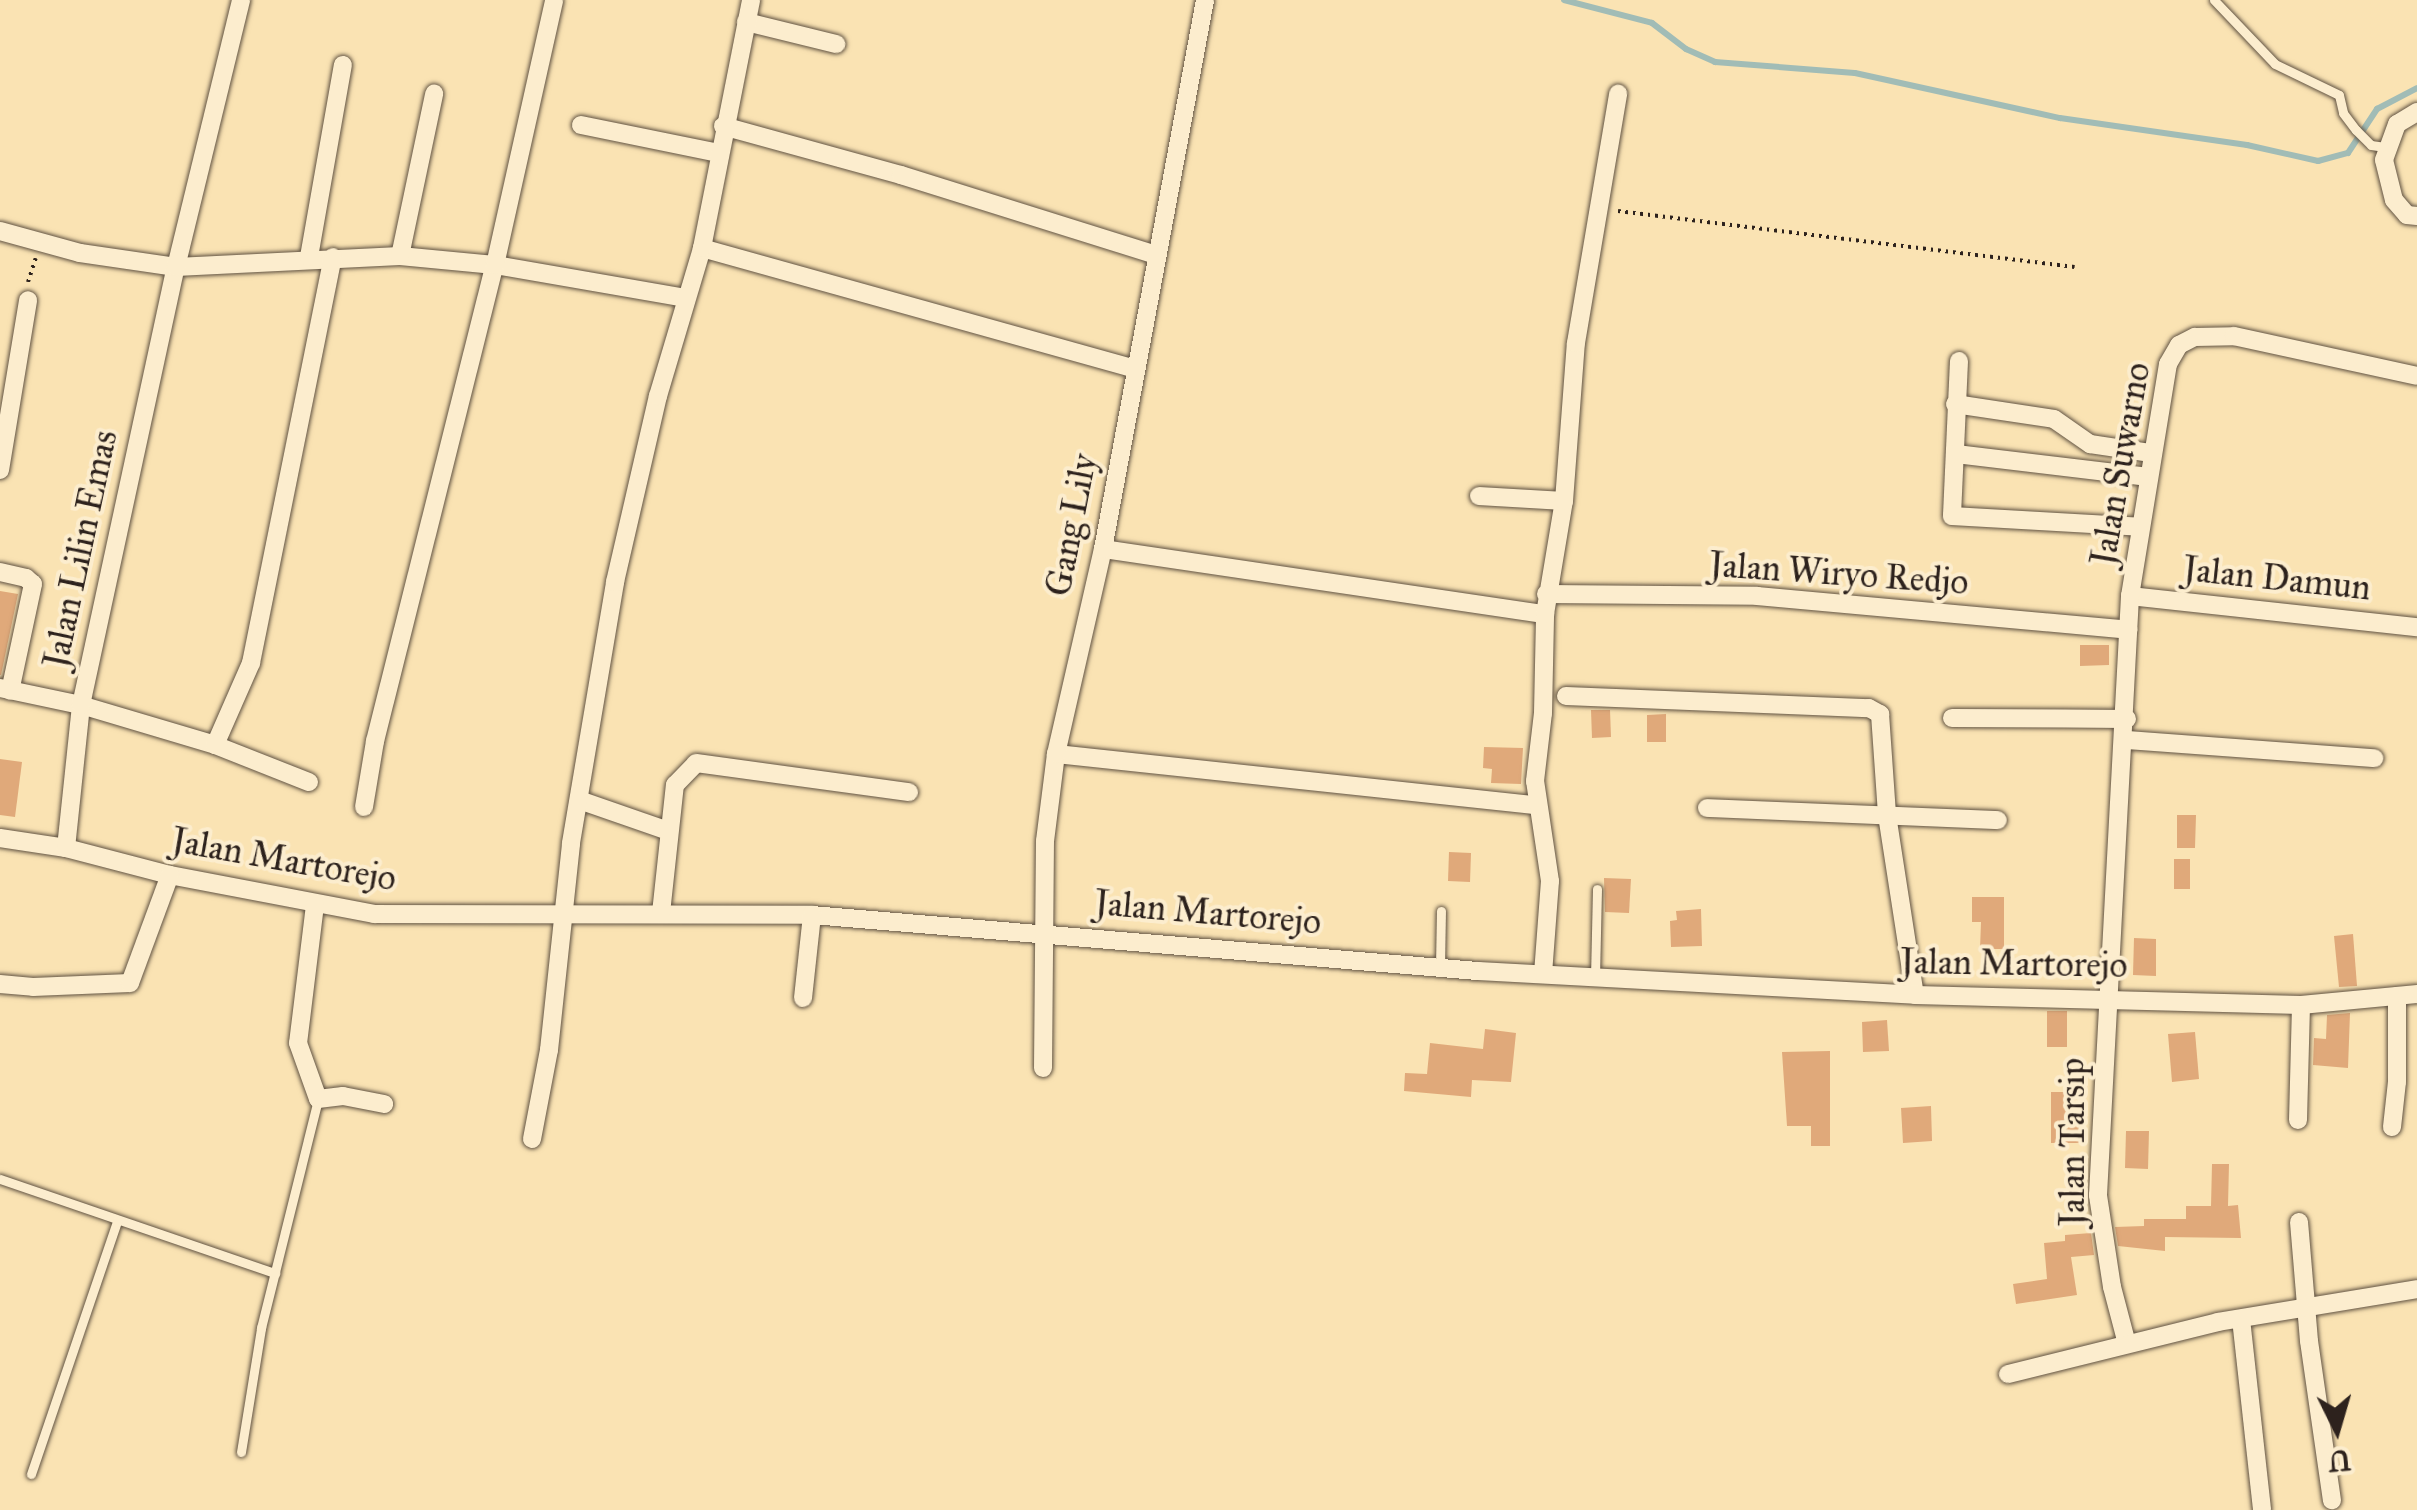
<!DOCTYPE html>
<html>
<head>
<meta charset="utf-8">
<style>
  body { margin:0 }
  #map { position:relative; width:2417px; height:1510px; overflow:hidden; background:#fae3b3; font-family:"IM FELL Great Primer",serif }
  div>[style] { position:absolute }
  .stream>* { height:6px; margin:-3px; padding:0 3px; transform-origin:3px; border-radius:3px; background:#a1bcb6 }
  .building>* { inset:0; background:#e0a97a }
  .path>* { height:4px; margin-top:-2px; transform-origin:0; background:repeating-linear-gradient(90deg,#2d221d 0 2.5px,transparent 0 7.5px) }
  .roads { filter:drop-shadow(0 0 2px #605242) drop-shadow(0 0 2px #605242) }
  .service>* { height:9px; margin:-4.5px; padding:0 4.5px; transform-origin:4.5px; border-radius:4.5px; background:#fcedce }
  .minor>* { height:18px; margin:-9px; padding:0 9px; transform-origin:9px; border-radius:9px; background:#fcedce }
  span { translate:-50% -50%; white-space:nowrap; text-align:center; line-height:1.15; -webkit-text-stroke:8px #fcedce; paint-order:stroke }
  .street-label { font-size:35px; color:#2d221d }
  .north { position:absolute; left:2287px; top:1380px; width:100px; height:100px; -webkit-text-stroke:8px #fcedce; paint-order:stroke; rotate:175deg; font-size:28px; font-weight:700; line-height:40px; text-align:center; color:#2d221d }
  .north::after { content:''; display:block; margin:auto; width:35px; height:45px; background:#2d221d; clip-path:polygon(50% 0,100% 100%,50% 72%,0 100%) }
</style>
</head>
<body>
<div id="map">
  <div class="stream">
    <i style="left:1564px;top:0;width:91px;rotate:14.6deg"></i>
    <i style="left:1652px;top:23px;width:43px;rotate:37.4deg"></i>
    <i style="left:1686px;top:49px;width:32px;rotate:24deg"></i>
    <i style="left:1715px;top:62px;width:140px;rotate:4.5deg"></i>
    <i style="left:1855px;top:73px;width:210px;rotate:12.4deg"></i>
    <i style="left:2060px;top:118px;width:189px;rotate:8.2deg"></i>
    <i style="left:2247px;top:145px;width:73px;rotate:12.7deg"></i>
    <i style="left:2318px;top:161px;width:31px;rotate:-15deg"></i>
    <i style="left:2348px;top:153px;width:53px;rotate:-56.6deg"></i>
    <i style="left:2377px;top:109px;width:45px;rotate:-27.7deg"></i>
  </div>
  <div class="building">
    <i style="clip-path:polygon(0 591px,18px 594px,1px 675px,0 675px)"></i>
    <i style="clip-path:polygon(2080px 645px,2109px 645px,2109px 665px,2080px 666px)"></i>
    <i style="clip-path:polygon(1591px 710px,1610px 710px,1611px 737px,1592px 738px)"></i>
    <i style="clip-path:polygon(1666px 714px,1666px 742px,1647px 742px,1647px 715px)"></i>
    <i style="clip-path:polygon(1484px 747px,1523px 748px,1521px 784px,1491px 783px,1492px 769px,1483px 768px)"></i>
    <i style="clip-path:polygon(0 759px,22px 762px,15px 817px,0 815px)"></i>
    <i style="clip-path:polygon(2177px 815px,2196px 815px,2195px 848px,2177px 848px)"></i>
    <i style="clip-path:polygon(1449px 852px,1471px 853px,1470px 882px,1448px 881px)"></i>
    <i style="clip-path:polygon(2174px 859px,2190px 859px,2190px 889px,2174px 889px)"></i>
    <i style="clip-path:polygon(1604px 878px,1631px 879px,1629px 913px,1605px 912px)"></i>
    <i style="clip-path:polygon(1972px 897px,2004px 897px,2004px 949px,1980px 949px,1981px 922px,1972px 922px)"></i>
    <i style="clip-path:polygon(1701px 909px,1702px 946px,1671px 947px,1670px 921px,1677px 920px,1676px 911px)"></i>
    <i style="clip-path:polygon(2353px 934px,2357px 986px,2339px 987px,2334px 936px)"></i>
    <i style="clip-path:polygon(2134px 938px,2156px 939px,2156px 976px,2133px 975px)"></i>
    <i style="clip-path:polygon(2047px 1011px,2067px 1011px,2067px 1047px,2047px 1047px)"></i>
    <i style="clip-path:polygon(2350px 1013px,2348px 1068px,2313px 1065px,2314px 1038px,2326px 1039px,2327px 1015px)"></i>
    <i style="clip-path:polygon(1887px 1020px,1889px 1051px,1863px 1052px,1862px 1022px)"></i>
    <i style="clip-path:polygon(1485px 1029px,1516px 1033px,1511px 1082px,1472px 1080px,1471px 1097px,1404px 1091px,1405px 1073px,1427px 1074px,1430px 1043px,1483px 1049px)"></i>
    <i style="clip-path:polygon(2195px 1032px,2199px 1079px,2172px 1082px,2168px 1034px)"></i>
    <i style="clip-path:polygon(1830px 1051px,1830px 1146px,1811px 1146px,1811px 1126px,1787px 1126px,1782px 1052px)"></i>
    <i style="clip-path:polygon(2051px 1092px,2075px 1092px,2074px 1121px,2084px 1120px,2084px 1143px,2051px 1143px)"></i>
    <i style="clip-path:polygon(1931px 1106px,1932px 1141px,1903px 1143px,1901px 1108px)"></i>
    <i style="clip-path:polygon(2126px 1131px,2149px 1131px,2148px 1169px,2125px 1168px)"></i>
    <i style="clip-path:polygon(2212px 1164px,2229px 1164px,2228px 1206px,2238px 1205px,2241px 1238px,2165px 1237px,2165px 1251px,2118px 1246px,2115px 1227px,2144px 1226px,2144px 1219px,2186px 1219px,2186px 1206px,2211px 1206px)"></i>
    <i style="clip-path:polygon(2091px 1233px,2094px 1255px,2071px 1257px,2077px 1295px,2016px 1304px,2013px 1284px,2047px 1279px,2044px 1243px,2065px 1241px,2065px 1235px)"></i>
  </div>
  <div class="path">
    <i style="left:1618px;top:211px;width:460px;rotate:7deg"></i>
    <i style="left:28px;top:282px;width:25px;rotate:-72deg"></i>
  </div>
  <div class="roads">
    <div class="service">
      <i style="left:2214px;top:0;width:88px;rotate:46.4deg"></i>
      <i style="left:2275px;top:64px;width:71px;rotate:25.8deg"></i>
      <i style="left:2339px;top:95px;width:18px;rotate:77deg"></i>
      <i style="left:2343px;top:113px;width:21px;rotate:53deg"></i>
      <i style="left:2356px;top:130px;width:21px;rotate:45deg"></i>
      <i style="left:2371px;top:145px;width:14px;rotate:8deg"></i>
      <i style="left:1440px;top:967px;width:56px;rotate:-89deg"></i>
      <i style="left:1595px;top:977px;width:88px;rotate:-88.7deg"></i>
      <i style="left:0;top:1179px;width:291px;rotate:18.9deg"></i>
      <i style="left:241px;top:1452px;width:126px;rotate:-80.8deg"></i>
      <i style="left:261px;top:1328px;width:236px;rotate:-76deg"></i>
      <i style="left:31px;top:1474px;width:267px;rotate:-71.2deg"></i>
    </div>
    <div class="minor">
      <i style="left:746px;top:22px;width:93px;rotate:13.7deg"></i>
      <i style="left:2417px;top:112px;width:23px;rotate:149deg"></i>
      <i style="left:2397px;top:124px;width:38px;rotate:110deg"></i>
      <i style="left:2384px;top:160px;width:41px;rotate:76deg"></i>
      <i style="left:2394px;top:200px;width:20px;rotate:49deg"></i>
      <i style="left:2407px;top:215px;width:10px;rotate:6deg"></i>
      <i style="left:581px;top:125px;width:141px;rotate:11.5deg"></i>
      <i style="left:723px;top:126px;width:185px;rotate:15.4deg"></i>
      <i style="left:901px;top:175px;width:268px;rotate:17.4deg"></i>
      <i style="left:0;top:231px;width:83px;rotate:15.4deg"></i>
      <i style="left:80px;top:253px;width:97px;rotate:8.3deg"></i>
      <i style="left:176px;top:267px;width:224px;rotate:-2.8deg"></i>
      <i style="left:400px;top:256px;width:95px;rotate:5.4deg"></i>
      <i style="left:495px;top:265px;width:194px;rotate:9.8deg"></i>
      <i style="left:702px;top:248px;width:450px;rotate:15.6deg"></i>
      <i style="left:400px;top:256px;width:166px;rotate:-78.1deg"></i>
      <i style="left:309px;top:257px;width:195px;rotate:-80deg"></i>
      <i style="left:1959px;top:361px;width:155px;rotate:92.6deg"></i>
      <i style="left:1952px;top:516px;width:188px;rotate:3.3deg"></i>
      <i style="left:1955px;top:404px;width:100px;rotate:8.6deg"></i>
      <i style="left:2054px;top:419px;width:44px;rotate:34.8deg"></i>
      <i style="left:2090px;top:444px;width:62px;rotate:8.4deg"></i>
      <i style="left:1956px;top:454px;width:194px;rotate:6.8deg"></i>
      <i style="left:0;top:470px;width:172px;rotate:-80.6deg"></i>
      <i style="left:1479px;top:496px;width:85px;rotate:3.4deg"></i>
      <i style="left:1103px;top:549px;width:447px;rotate:8.4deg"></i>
      <i style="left:0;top:572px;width:27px;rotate:13deg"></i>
      <i style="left:26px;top:578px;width:9px;rotate:41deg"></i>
      <i style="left:33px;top:584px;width:109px;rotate:102.1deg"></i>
      <i style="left:1546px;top:594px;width:211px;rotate:0.5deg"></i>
      <i style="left:1757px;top:596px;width:373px;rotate:5.2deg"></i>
      <i style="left:2130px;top:596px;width:289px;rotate:6.2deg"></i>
      <i style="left:0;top:688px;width:83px;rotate:11.9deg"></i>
      <i style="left:81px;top:705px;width:140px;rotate:16.6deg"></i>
      <i style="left:215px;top:745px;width:101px;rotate:21.5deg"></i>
      <i style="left:1566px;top:696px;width:303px;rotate:2.3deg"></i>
      <i style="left:1869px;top:708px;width:13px;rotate:29deg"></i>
      <i style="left:1880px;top:714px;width:101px;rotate:86deg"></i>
      <i style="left:1887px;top:815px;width:182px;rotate:81.2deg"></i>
      <i style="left:1952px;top:718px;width:175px;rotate:0.3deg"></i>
      <i style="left:2126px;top:740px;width:249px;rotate:4.2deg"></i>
      <i style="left:215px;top:745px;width:90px;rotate:-66.3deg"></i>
      <i style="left:251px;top:663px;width:414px;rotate:-78.6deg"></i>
      <i style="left:1056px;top:754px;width:484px;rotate:6.1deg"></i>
      <i style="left:579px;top:800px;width:94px;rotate:19.2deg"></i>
      <i style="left:364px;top:807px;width:67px;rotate:-80.5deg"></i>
      <i style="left:375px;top:741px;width:491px;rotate:-75.9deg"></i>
      <i style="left:495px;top:265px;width:271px;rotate:-77.4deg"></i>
      <i style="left:1707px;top:808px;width:291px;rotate:2.4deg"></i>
      <i style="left:0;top:838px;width:67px;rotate:8.6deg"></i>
      <i style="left:66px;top:848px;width:107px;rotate:14.6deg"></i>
      <i style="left:170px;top:875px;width:208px;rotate:10.8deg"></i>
      <i style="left:374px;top:914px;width:438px;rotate:0.1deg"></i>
      <i style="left:812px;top:915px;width:668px;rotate:4.81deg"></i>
      <i style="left:1478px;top:971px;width:438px;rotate:3.1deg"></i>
      <i style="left:1915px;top:995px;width:386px;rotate:1.5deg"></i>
      <i style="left:2301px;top:1005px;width:117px;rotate:-5.4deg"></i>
      <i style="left:66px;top:848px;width:144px;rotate:-84deg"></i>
      <i style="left:81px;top:705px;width:448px;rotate:-77.8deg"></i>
      <i style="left:176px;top:267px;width:275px;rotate:-76.3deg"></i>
      <i style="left:315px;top:905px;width:139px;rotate:97deg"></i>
      <i style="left:298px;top:1043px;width:59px;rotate:70.3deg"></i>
      <i style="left:318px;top:1099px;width:25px;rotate:-7deg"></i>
      <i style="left:343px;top:1096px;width:42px;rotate:11deg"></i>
      <i style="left:661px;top:913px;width:129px;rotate:-83.8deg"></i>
      <i style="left:675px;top:785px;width:30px;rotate:-46deg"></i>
      <i style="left:696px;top:763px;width:215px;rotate:7.8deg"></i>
      <i style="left:1543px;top:974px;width:93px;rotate:-85.7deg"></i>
      <i style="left:1550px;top:881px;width:101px;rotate:-98.5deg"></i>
      <i style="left:1535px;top:781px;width:68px;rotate:-83.3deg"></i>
      <i style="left:1543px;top:713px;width:99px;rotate:-88.8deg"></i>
      <i style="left:1545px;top:614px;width:115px;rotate:-80.5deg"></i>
      <i style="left:1564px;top:501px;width:158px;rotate:-85.7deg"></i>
      <i style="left:1576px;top:343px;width:253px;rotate:-80.4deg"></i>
      <i style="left:0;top:984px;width:33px;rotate:5deg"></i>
      <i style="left:33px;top:987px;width:97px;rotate:-2.4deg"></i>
      <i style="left:130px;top:983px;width:115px;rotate:-69.7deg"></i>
      <i style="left:803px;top:998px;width:83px;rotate:-83.8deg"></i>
      <i style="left:1043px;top:1068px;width:227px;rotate:-89.5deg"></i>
      <i style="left:1045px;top:841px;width:88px;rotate:-82.8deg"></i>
      <i style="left:1056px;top:754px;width:210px;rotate:-77.1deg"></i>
      <i style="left:1103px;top:549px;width:558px;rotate:-79.47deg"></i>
      <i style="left:2298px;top:1120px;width:115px;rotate:-88.5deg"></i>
      <i style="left:2392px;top:1127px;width:45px;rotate:-83.7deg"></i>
      <i style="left:2397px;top:1082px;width:86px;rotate:-90deg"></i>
      <i style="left:532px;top:1139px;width:91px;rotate:-79.2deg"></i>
      <i style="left:549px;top:1050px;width:208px;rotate:-83.9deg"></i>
      <i style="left:571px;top:843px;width:265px;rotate:-80.4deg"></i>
      <i style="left:615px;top:582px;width:191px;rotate:-77deg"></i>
      <i style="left:658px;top:396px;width:154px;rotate:-73.4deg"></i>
      <i style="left:702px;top:248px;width:253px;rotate:-78.8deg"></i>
      <i style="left:2299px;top:1222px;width:119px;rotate:85.2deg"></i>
      <i style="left:2309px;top:1341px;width:161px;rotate:81.8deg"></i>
      <i style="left:2241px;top:1319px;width:192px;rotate:83.7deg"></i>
      <i style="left:2127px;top:1344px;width:59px;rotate:-104.7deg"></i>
      <i style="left:2112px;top:1287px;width:93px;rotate:-98.7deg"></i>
      <i style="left:2098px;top:1195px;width:600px;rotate:-86.94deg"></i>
      <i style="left:2130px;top:596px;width:235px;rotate:-80.7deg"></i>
      <i style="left:2168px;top:364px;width:22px;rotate:-60deg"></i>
      <i style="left:2179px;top:345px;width:18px;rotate:-27deg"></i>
      <i style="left:2195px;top:337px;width:39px;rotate:-1deg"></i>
      <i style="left:2234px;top:336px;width:187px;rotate:12.3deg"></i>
      <i style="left:2008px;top:1374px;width:216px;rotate:-13.9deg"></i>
      <i style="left:2218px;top:1322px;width:202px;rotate:-9.4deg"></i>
    </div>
  </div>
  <div class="street-label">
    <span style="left:2121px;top:464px;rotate:-80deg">Jalan Suwarno</span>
    <span style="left:1072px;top:525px;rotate:-79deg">Gang Lily</span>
    <span style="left:81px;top:549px;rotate:-78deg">Jalan Lilin Emas</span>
    <span style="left:1839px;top:574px;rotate:4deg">Jalan Wiryo Redjo</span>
    <span style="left:2277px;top:579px;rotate:6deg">Jalan Damun</span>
    <span style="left:284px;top:860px;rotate:10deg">Jalan Martorejo</span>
    <span style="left:1208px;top:913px;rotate:5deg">Jalan Martorejo</span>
    <span style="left:2014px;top:964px;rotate:1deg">Jalan Martorejo</span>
    <span style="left:2073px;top:1142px;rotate:-90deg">Jalan Tarsip</span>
  </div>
  <div class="north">U</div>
</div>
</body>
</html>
